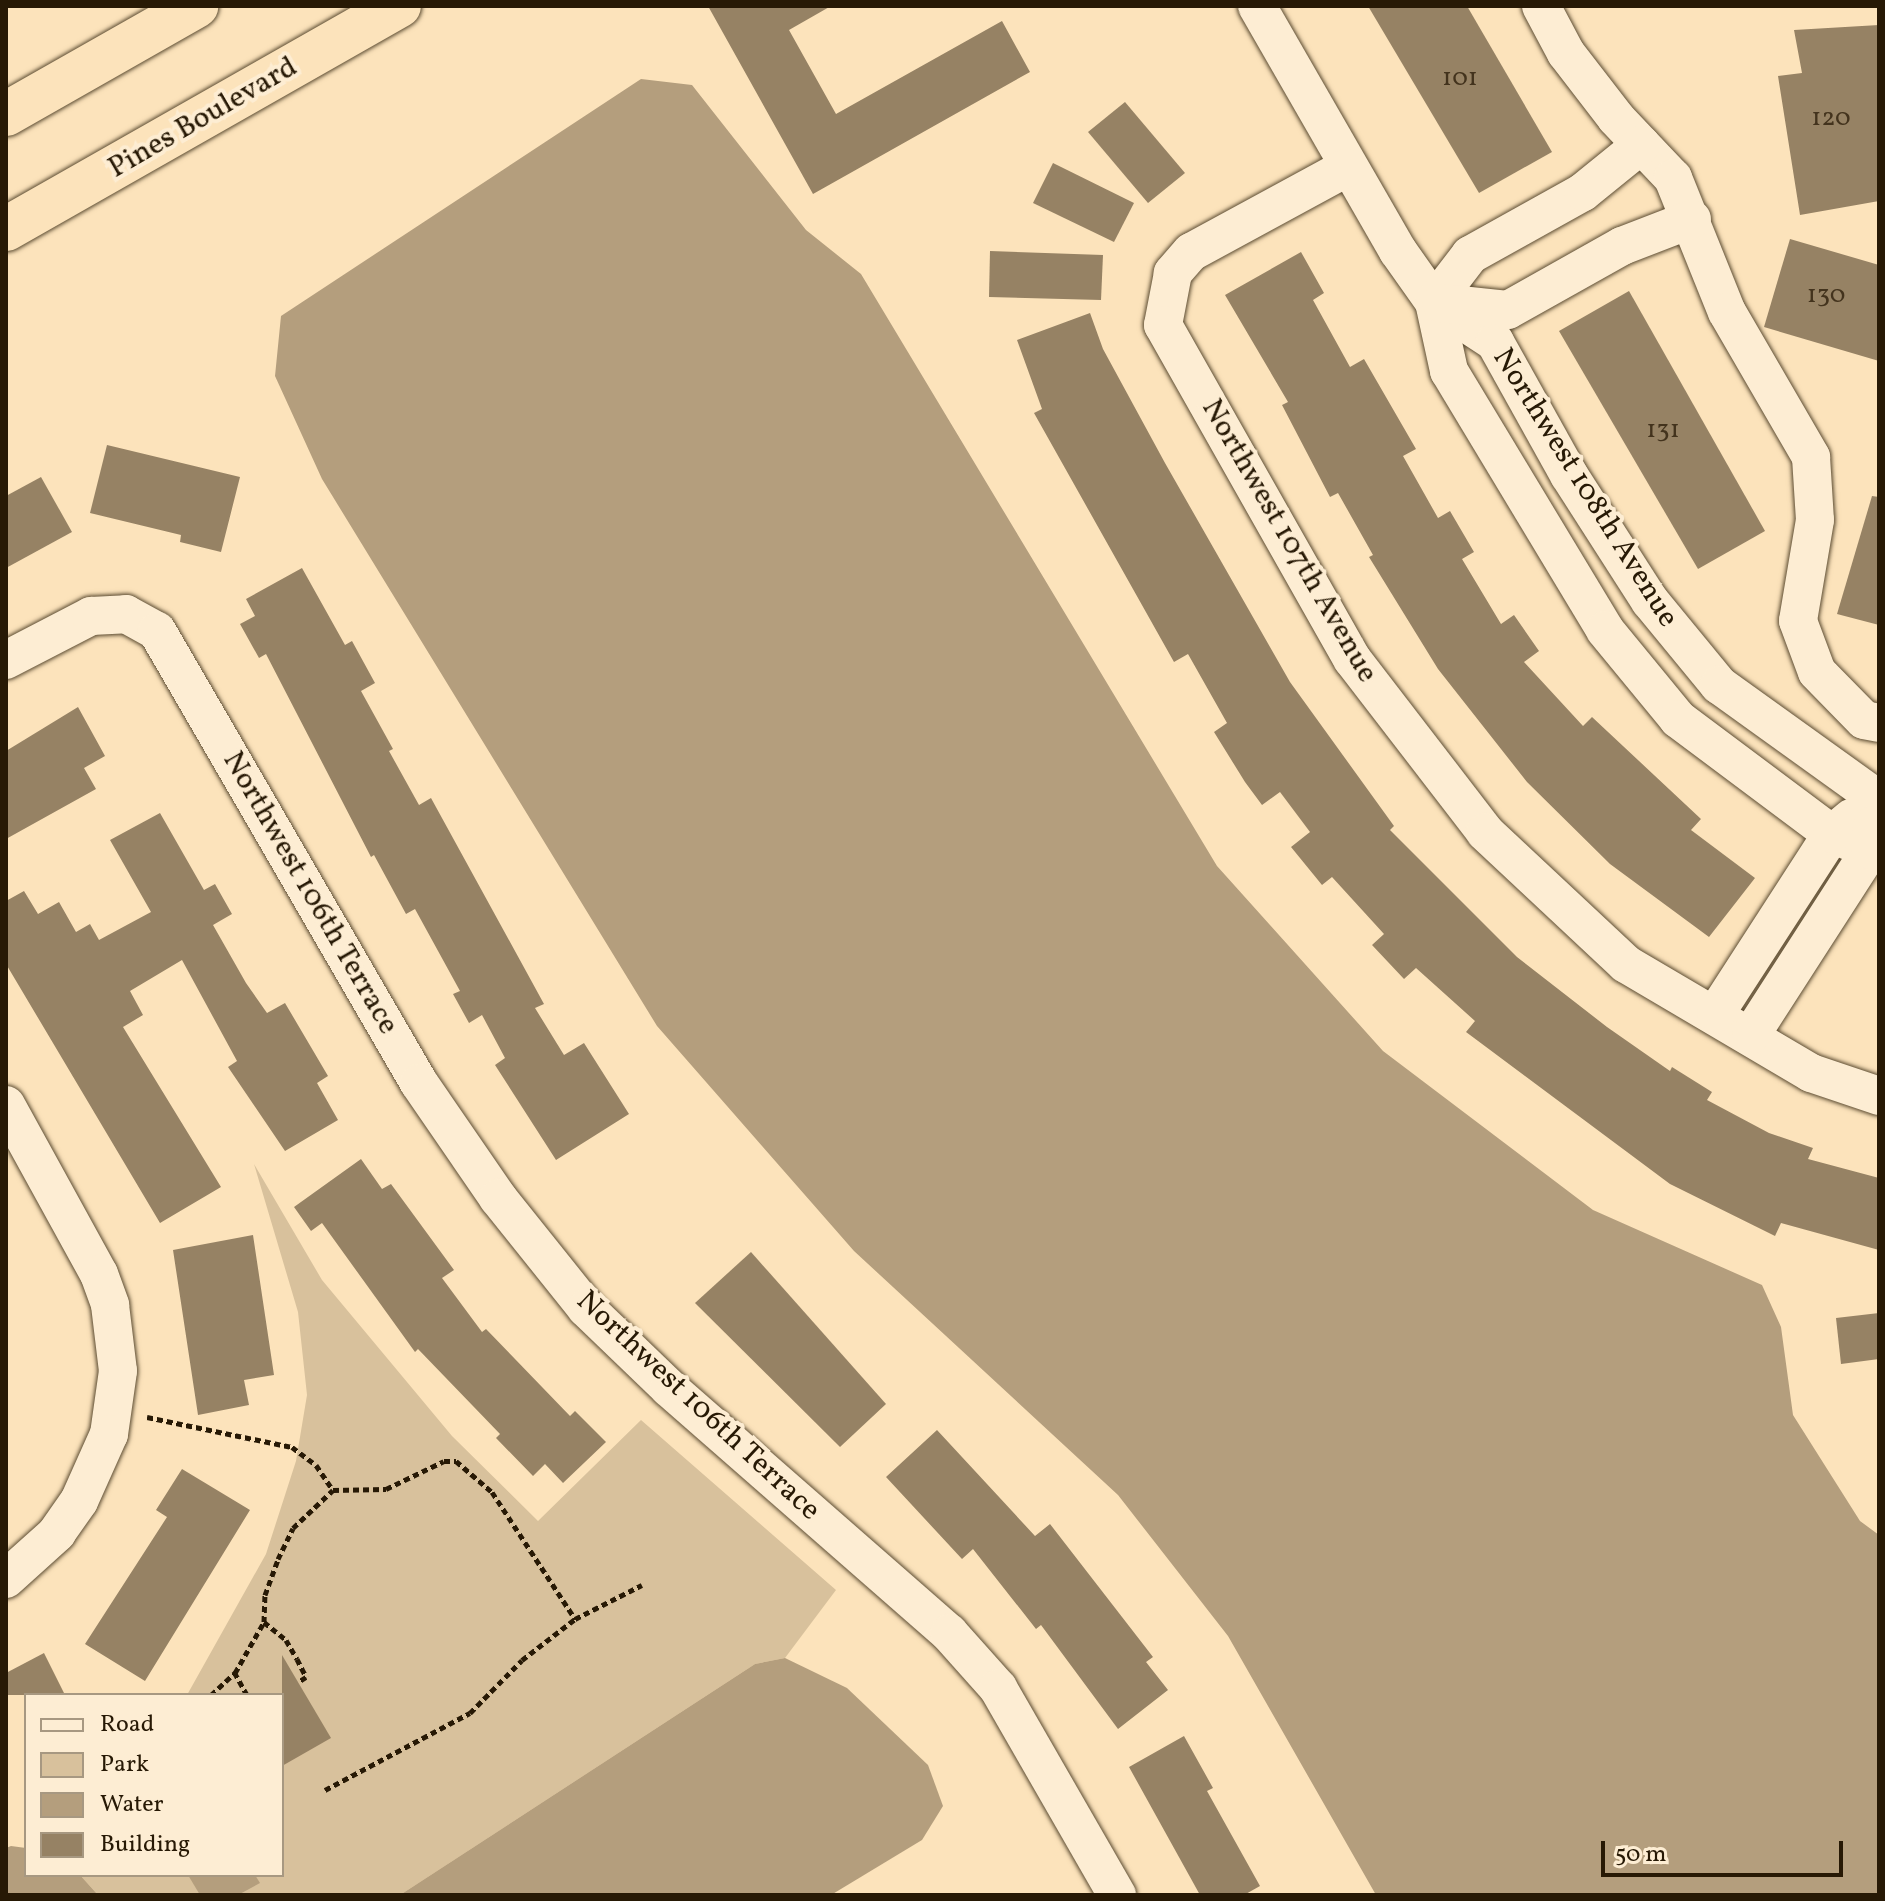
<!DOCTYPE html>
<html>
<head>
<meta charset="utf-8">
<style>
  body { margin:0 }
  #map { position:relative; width:1885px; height:1901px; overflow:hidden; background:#fce3bb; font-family:Vollkorn,serif }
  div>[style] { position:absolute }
  .green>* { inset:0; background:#d8c19c }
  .water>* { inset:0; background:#b49e7d }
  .building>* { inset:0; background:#968264 }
  .path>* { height:5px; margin-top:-2.5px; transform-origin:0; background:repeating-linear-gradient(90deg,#271905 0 6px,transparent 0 10px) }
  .roads { filter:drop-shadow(0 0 2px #5c4c32) drop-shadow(0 0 2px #5c4c32) }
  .minor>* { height:38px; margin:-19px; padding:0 19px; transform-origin:19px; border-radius:19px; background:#fdedd3 }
  .highway>* { height:44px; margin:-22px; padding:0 22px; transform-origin:22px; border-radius:22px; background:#fce3bb }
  span { translate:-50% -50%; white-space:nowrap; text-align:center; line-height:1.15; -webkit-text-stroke:8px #fdedd3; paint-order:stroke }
  .number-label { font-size:26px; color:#43331d }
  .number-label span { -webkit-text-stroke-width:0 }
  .street-label { font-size:30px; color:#271905 }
  .frame { position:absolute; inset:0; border:8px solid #271905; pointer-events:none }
  .legend { position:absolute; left:24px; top:1693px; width:260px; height:184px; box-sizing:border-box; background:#fdedd3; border:2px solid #a79881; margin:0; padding:10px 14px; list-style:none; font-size:24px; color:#271905 }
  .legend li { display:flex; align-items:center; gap:16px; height:40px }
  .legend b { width:40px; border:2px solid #a79881 }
  .scale { position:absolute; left:1601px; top:1841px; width:242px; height:36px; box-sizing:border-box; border:4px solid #271905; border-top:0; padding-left:10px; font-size:24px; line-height:28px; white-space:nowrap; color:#271905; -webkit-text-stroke:6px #fdedd3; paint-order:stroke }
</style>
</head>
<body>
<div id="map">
  <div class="green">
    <i style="clip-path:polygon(254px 1164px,322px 1280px,452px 1436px,538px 1521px,641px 1420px,836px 1590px,785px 1658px,755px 1664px,400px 1895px,98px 1895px,80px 1875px,282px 1875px,282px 1695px,187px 1695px,266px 1554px,296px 1461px,307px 1395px,298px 1312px)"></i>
  </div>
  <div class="water">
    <i style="clip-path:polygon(641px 79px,692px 85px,806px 230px,861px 274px,1217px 866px,1383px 1051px,1593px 1210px,1762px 1285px,1781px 1327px,1793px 1415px,1860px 1521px,1879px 1535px,1879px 1895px,1376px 1895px,1228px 1636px,1118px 1495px,854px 1251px,657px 1026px,322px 479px,275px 376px,281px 316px)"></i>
    <i style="clip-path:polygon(785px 1658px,847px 1688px,928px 1765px,943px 1806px,922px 1840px,831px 1895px,400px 1895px,755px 1664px)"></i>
    <i style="clip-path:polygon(11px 1846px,26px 1848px,26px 1875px,80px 1875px,98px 1895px,6px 1895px,6px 1848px)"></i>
    <i style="clip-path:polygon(188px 1875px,255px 1875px,260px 1883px,238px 1895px,200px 1895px)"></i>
  </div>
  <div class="building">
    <i style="clip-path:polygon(708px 6px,831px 6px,789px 30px,836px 114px,1002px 21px,1030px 72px,813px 194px)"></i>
    <i style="clip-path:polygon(1368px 6px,1467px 6px,1552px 152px,1479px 193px)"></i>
    <i style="clip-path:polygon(1879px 25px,1879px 201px,1800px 215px,1778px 76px,1802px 73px,1794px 30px)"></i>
    <i style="clip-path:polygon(1125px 102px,1185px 173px,1148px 203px,1088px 132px)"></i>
    <i style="clip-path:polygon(1053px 163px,1134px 203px,1114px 242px,1033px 203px)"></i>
    <i style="clip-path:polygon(1790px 239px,1879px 265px,1879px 361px,1764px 327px)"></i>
    <i style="clip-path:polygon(990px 251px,1103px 255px,1101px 300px,989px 297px)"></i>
    <i style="clip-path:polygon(1301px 252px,1324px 293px,1313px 300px,1350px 367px,1364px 359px,1416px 449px,1403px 456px,1438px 518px,1450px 511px,1474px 552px,1462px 559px,1501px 624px,1514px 615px,1539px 651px,1524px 662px,1583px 726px,1592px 717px,1701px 819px,1691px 830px,1755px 878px,1709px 937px,1610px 864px,1527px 782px,1438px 669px,1369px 557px,1373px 555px,1338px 493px,1330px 497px,1282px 405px,1288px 402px,1225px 295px)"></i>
    <i style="clip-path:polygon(1629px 291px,1765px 531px,1698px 569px,1559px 331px)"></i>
    <i style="clip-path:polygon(1090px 313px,1103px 349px,1165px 463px,1290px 682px,1394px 826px,1390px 830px,1517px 957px,1607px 1027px,1670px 1071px,1672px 1067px,1712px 1092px,1707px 1100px,1769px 1133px,1813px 1148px,1808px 1159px,1879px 1178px,1879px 1250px,1781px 1223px,1775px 1236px,1670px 1184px,1466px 1032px,1475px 1021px,1416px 968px,1404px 979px,1372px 945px,1384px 934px,1332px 877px,1322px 885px,1291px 847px,1310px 832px,1280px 792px,1262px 805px,1245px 782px,1214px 732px,1227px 723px,1188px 654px,1174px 662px,1034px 413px,1042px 409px,1017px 340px)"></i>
    <i style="clip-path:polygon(107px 445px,240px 477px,221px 552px,180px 542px,181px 535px,90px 513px)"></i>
    <i style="clip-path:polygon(41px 477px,72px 532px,6px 568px,6px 496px)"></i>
    <i style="clip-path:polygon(1872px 496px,1879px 497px,1879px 625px,1837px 614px)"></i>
    <i style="clip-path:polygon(302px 568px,345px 645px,352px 641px,375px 683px,361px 691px,393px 749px,389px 751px,419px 805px,431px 798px,544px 1004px,535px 1008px,564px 1055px,584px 1043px,629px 1114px,556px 1160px,495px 1065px,505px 1058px,482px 1015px,469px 1023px,453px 994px,460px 991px,415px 909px,406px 914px,374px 855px,371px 857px,266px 654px,259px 658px,240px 624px,255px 616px,246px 599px)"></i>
    <i style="clip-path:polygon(78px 707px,105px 756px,84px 768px,96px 789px,6px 839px,6px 751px)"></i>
    <i style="clip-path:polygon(160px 813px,204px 890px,215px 884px,232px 914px,213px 925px,246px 983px,267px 1013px,285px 1003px,328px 1076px,317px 1083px,338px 1120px,285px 1151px,228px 1067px,237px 1061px,182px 960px,130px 991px,143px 1015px,123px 1027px,221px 1187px,160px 1223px,6px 964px,6px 901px,24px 891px,38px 914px,59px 902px,76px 932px,90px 924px,99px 940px,151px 912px,110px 840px)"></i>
    <i style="clip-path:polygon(361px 1159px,382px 1189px,391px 1184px,454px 1270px,442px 1278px,482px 1332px,486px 1329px,570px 1416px,575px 1411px,606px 1442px,563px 1483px,545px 1464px,533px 1476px,496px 1438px,500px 1434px,418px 1349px,415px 1352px,322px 1223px,311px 1231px,294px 1207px)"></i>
    <i style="clip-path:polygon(253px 1235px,274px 1375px,244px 1380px,249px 1405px,198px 1415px,173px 1250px)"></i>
    <i style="clip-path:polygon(751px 1252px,886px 1404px,840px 1447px,695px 1303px)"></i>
    <i style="clip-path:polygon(1879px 1313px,1879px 1359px,1841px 1364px,1836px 1318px)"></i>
    <i style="clip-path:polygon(937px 1430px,1035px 1536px,1050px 1524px,1153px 1657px,1146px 1662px,1168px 1690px,1118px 1729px,1041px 1625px,1036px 1629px,973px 1549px,962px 1559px,886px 1477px)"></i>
    <i style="clip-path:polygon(182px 1469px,250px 1510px,145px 1681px,85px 1644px,167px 1517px,156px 1510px)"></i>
    <i style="clip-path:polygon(44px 1653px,65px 1695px,6px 1695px,6px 1673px)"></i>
    <i style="clip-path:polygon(282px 1655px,331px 1738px,282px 1766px)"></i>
    <i style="clip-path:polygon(1184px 1736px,1213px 1788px,1207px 1791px,1260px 1886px,1244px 1895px,1200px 1895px,1129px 1767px)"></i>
  </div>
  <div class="path">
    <i style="left:147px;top:1417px;width:148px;rotate:11.7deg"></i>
    <i style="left:292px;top:1447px;width:30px;rotate:37deg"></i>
    <i style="left:316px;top:1465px;width:30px;rotate:56deg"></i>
    <i style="left:333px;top:1490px;width:53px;rotate:-1.1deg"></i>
    <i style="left:386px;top:1489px;width:64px;rotate:-25.8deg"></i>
    <i style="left:444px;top:1461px;width:12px"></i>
    <i style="left:456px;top:1461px;width:48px;rotate:40.7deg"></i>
    <i style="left:492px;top:1492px;width:152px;rotate:56.8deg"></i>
    <i style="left:575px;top:1619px;width:75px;rotate:-26.9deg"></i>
    <i style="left:264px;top:1622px;width:28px;rotate:39deg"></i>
    <i style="left:286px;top:1640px;width:22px;rotate:60deg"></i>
    <i style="left:297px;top:1659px;width:20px;rotate:63deg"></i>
    <i style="left:306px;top:1677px;width:9px;rotate:148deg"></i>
    <i style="left:211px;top:1695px;width:33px;rotate:-43deg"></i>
    <i style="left:247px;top:1695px;width:25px;rotate:-119deg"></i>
    <i style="left:235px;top:1673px;width:59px;rotate:-60.4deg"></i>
    <i style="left:264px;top:1622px;width:27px;rotate:-88deg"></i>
    <i style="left:265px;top:1595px;width:38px;rotate:-70deg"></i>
    <i style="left:278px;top:1559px;width:34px;rotate:-64deg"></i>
    <i style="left:293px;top:1528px;width:55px;rotate:-43.5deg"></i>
    <i style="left:325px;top:1790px;width:164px;rotate:-28deg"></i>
    <i style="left:470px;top:1713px;width:74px;rotate:-45.5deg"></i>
    <i style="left:522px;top:1660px;width:67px;rotate:-37.7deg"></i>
  </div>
  <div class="roads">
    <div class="minor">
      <i style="left:1257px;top:6px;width:283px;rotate:60.1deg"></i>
      <i style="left:1398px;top:251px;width:62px;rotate:54.8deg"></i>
      <i style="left:1434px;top:302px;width:73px;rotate:33.3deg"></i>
      <i style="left:1495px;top:342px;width:152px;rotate:60.9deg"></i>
      <i style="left:1569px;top:475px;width:150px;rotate:57.3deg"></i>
      <i style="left:1650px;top:601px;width:109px;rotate:50.6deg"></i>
      <i style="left:1719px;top:685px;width:197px;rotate:35.7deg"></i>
      <i style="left:1541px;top:6px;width:53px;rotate:62deg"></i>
      <i style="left:1566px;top:53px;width:82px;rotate:52.4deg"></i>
      <i style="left:1616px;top:118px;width:83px;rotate:46.5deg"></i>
      <i style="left:1673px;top:178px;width:144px;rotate:68.1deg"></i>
      <i style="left:1727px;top:312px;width:168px;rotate:59.9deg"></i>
      <i style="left:1811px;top:457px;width:63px;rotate:86.4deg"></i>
      <i style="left:1815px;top:520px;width:102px;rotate:99.6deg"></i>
      <i style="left:1798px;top:621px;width:54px;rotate:69.6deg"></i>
      <i style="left:1817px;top:672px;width:67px;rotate:45.6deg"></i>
      <i style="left:1864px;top:720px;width:15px;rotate:11deg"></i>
      <i style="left:1346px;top:168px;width:176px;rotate:151.5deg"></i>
      <i style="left:1191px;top:252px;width:28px;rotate:131deg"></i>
      <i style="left:1173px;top:273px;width:53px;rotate:100.9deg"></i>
      <i style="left:1163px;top:325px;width:384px;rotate:60.5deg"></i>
      <i style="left:1352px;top:659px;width:218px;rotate:52.4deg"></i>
      <i style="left:1485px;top:832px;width:193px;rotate:43.1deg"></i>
      <i style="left:1626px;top:964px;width:215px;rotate:30.5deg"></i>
      <i style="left:1811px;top:1073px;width:72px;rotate:18.7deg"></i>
      <i style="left:1434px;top:302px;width:71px;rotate:77.7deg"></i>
      <i style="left:1449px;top:371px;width:302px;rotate:58.9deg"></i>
      <i style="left:1605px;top:630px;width:115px;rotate:50.6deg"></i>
      <i style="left:1678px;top:719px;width:192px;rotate:36.8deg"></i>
      <i style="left:1832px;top:834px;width:51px;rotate:23.1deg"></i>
      <i style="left:1434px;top:302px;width:59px;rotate:-52.5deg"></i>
      <i style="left:1470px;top:255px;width:129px;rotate:-29.1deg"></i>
      <i style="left:1583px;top:192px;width:75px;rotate:-39deg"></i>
      <i style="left:1441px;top:303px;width:67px;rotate:6deg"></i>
      <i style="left:1508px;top:310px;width:131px;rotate:-29.3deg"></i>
      <i style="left:1622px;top:246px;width:75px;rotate:-21.1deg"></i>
      <i style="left:6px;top:660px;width:96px;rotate:-27.4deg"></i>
      <i style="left:91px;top:616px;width:35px;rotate:-3deg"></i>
      <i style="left:126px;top:614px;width:35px;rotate:29deg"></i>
      <i style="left:157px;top:631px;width:522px;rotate:59.9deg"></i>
      <i style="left:419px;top:1083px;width:140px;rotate:55.5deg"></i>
      <i style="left:498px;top:1198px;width:141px;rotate:51.3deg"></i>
      <i style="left:586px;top:1308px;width:115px;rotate:43.9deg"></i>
      <i style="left:669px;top:1388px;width:372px;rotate:41.2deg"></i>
      <i style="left:949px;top:1633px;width:74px;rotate:48.3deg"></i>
      <i style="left:998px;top:1688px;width:239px;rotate:60.1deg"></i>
      <i style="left:1716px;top:1013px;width:213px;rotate:-57.1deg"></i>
      <i style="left:1832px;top:834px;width:25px;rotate:-40deg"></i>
      <i style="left:1751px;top:1035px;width:220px;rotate:-57.2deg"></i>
      <i style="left:1870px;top:850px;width:25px;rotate:-85deg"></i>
      <i style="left:6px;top:1105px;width:193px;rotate:61.2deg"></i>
      <i style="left:99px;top:1274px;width:33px;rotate:70deg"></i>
      <i style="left:110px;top:1305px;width:66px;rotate:83.1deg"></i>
      <i style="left:118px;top:1371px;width:64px;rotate:98.1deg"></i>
      <i style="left:109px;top:1434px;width:73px;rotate:114.1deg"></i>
      <i style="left:79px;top:1501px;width:39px;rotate:125deg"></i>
      <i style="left:57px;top:1533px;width:69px;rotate:138deg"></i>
    </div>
    <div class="highway">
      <i style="left:6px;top:114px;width:219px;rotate:-29.6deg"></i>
      <i style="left:6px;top:229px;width:452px;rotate:-29.6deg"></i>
    </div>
  </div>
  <div class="number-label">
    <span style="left:1460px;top:79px">101</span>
    <span style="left:1831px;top:119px">120</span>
    <span style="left:1826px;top:296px">130</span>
    <span style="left:1663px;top:431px">131</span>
  </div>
  <div class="street-label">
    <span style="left:203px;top:118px;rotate:-30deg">Pines Boulevard</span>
    <span style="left:1585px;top:488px;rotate:58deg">Northwest 108th Avenue</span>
    <span style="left:1289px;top:541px;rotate:60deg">Northwest 107th Avenue</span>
    <span style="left:310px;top:893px;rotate:60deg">Northwest 106th Terrace</span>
    <span style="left:698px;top:1406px;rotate:43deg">Northwest 106th Terrace</span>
  </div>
  <div class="frame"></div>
  <ul class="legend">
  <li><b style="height:10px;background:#fdedd3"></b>Road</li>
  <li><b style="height:22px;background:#d8c19c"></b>Park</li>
  <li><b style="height:22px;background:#b49e7d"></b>Water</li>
  <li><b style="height:22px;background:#968264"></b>Building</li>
  </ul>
  <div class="scale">50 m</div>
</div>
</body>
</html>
